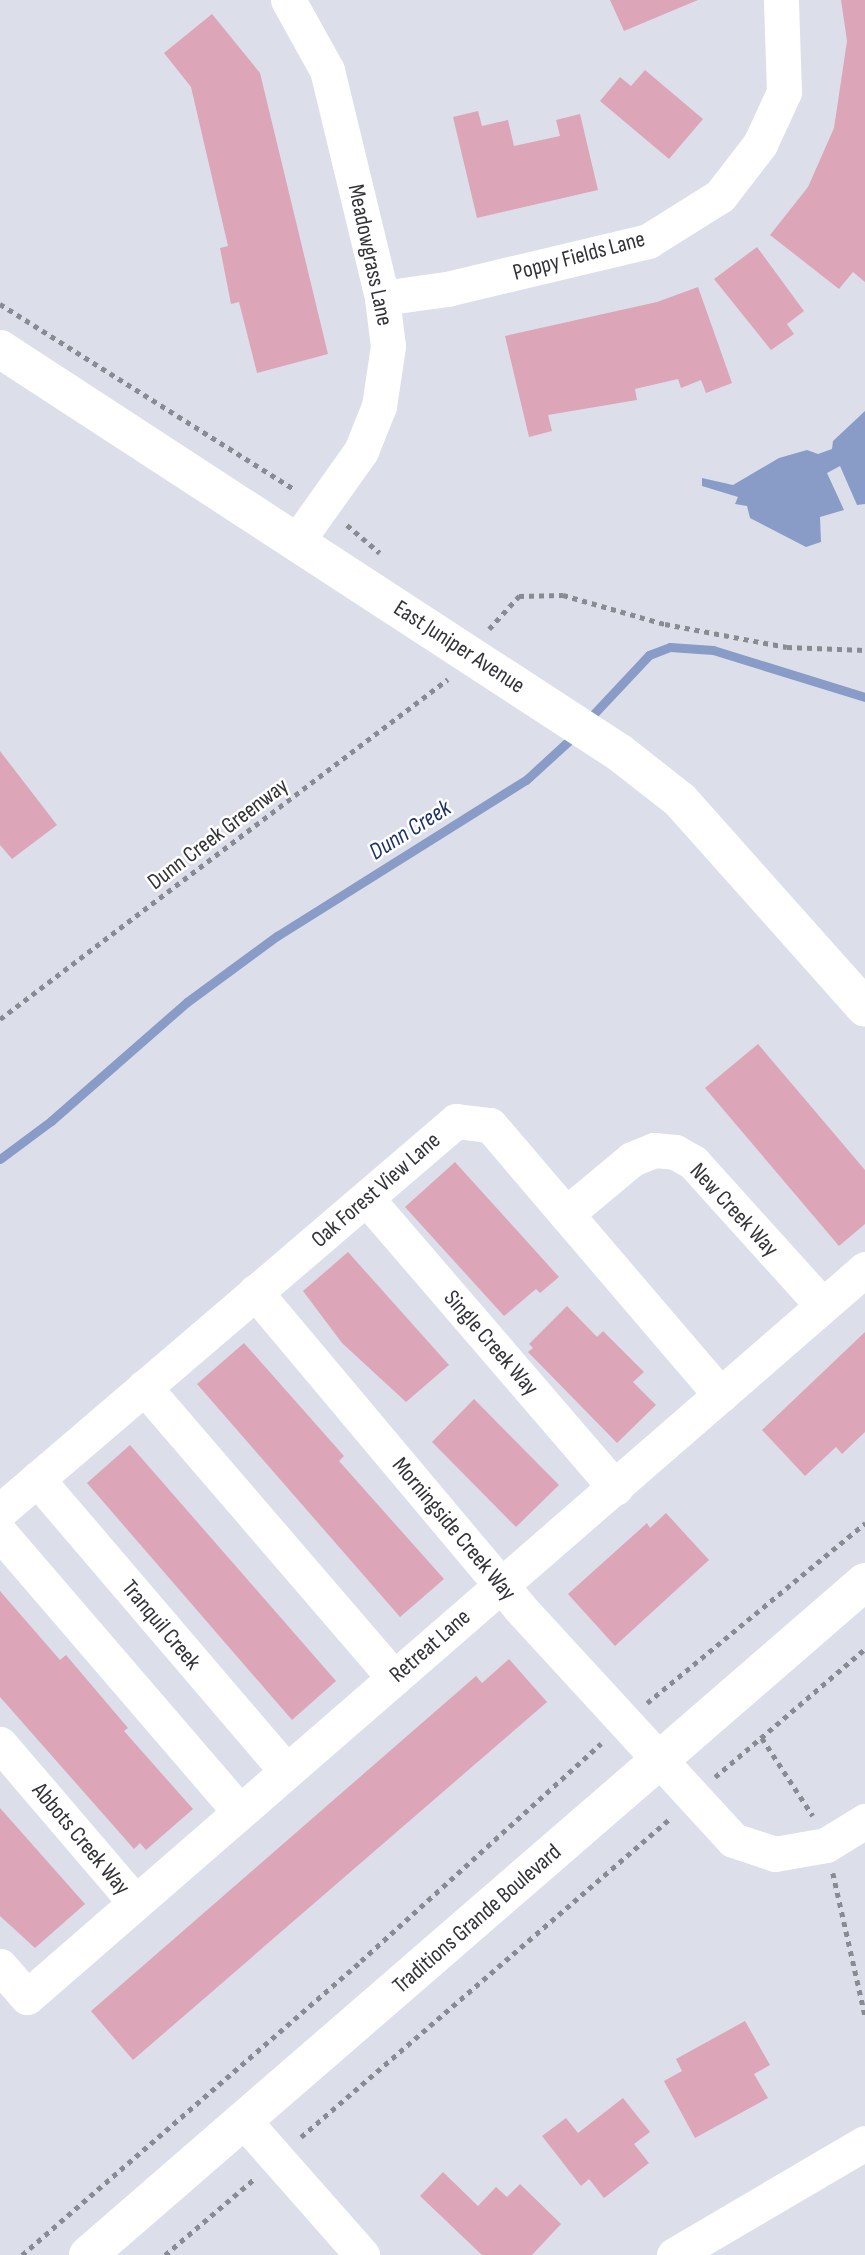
<!DOCTYPE html>
<html>
<head>
<meta charset="utf-8">
<style>
  body { margin:0 }
  #map { position:relative; width:865px; height:2255px; overflow:hidden; background:#dcdfe9; font-family:"Sofia Sans Condensed",sans-serif }
  div>[style] { position:absolute }
  .water>* { inset:0; background:#889cc7 }
  .stream>* { height:9px; margin:-4.5px; padding:0 4.5px; transform-origin:4.5px; border-radius:4.5px; background:#889cc7 }
  .building>* { inset:0; background:#dca6b8 }
  .path>* { height:4.5px; margin-top:-2.25px; transform-origin:0; background:repeating-linear-gradient(90deg,#898b92 0 5px,transparent 0 10px) }
  .street>* { height:35px; margin:-17.5px; padding:0 17.5px; transform-origin:17.5px; border-radius:17.5px; background:#fff }
  .secondary>* { height:38px; margin:-19px; padding:0 19px; transform-origin:19px; border-radius:19px; background:#fff }
  span { translate:-50% -50%; white-space:nowrap; text-align:center; line-height:1.15; -webkit-text-stroke:5px #fff; paint-order:stroke }
  .street-label { font-size:23px; color:#333438 }
  .water-label { font-size:24px; color:#1c3266; font-style:italic }
</style>
</head>
<body>
<div id="map">
  <div class="water">
    <i style="clip-path:polygon(865px 411px,865px 504px,857px 505px,840px 466px,827px 473px,844px 510px,820px 517px,821px 542px,806px 547px,750px 518px,747px 506px,735px 504px,738px 497px,702px 486px,702px 478px,733px 485px,779px 458px,807px 450px,818px 454px,832px 449px,833px 441px)"></i>
  </div>
  <div class="stream">
    <i style="left:588px;top:720px;width:89px;rotate:-46.8deg"></i>
    <i style="left:649px;top:655px;width:22px;rotate:-21deg"></i>
    <i style="left:670px;top:647px;width:43px;rotate:4deg"></i>
    <i style="left:713px;top:650px;width:159px;rotate:17.2deg"></i>
    <i style="left:0;top:1159px;width:64px;rotate:-36.7deg"></i>
    <i style="left:51px;top:1121px;width:181px;rotate:-41.2deg"></i>
    <i style="left:187px;top:1002px;width:112px;rotate:-36.3deg"></i>
    <i style="left:277px;top:936px;width:294px;rotate:-32.1deg"></i>
    <i style="left:526px;top:780px;width:65px;rotate:-42.5deg"></i>
  </div>
  <div class="building">
    <i style="clip-path:polygon(610px 0,698px 0,624px 31px)"></i>
    <i style="clip-path:polygon(841px 0,865px 0,865px 282px,853px 272px,839px 289px,770px 235px,808px 187px,834px 128px,847px 41px)"></i>
    <i style="clip-path:polygon(212px 14px,260px 73px,328px 354px,257px 373px,239px 302px,231px 304px,220px 248px,228px 246px,191px 87px,164px 53px)"></i>
    <i style="clip-path:polygon(645px 70px,703px 119px,669px 159px,600px 101px,620px 77px,631px 86px)"></i>
    <i style="clip-path:polygon(478px 111px,482px 126px,508px 120px,514px 146px,560px 136px,556px 120px,580px 114px,598px 190px,477px 218px,453px 117px)"></i>
    <i style="clip-path:polygon(757px 247px,804px 311px,787px 324px,794px 334px,771px 350px,714px 279px)"></i>
    <i style="clip-path:polygon(698px 287px,732px 383px,706px 393px,701px 380px,681px 388px,678px 379px,635px 389px,637px 400px,548px 415px,552px 431px,529px 437px,505px 336px,657px 302px)"></i>
    <i style="clip-path:polygon(0 751px,57px 825px,12px 859px,0 845px)"></i>
    <i style="clip-path:polygon(758px 1044px,865px 1170px,865px 1224px,839px 1246px,705px 1088px)"></i>
    <i style="clip-path:polygon(455px 1162px,559px 1277px,540px 1293px,536px 1289px,504px 1316px,405px 1207px)"></i>
    <i style="clip-path:polygon(348px 1252px,449px 1365px,406px 1402px,342px 1343px,303px 1291px)"></i>
    <i style="clip-path:polygon(567px 1306px,597px 1337px,603px 1331px,644px 1372px,633px 1382px,656px 1405px,617px 1443px,528px 1352px,533px 1348px,529px 1344px)"></i>
    <i style="clip-path:polygon(865px 1332px,865px 1432px,842px 1454px,836px 1447px,805px 1476px,762px 1430px)"></i>
    <i style="clip-path:polygon(244px 1343px,344px 1456px,339px 1461px,444px 1579px,400px 1617px,197px 1384px)"></i>
    <i style="clip-path:polygon(474px 1399px,559px 1485px,516px 1527px,432px 1442px)"></i>
    <i style="clip-path:polygon(130px 1445px,336px 1681px,292px 1720px,87px 1483px)"></i>
    <i style="clip-path:polygon(666px 1513px,709px 1560px,615px 1646px,568px 1594px,647px 1523px,650px 1528px)"></i>
    <i style="clip-path:polygon(0 1591px,60px 1660px,66px 1655px,128px 1728px,124px 1731px,193px 1809px,146px 1850px,140px 1843px,134px 1849px,0 1697px)"></i>
    <i style="clip-path:polygon(509px 1659px,547px 1702px,133px 2060px,91px 2011px,476px 1676px,482px 1683px)"></i>
    <i style="clip-path:polygon(0 1808px,85px 1904px,35px 1948px,0 1916px)"></i>
    <i style="clip-path:polygon(745px 2021px,770px 2065px,754px 2074px,768px 2098px,695px 2138px,664px 2081px,682px 2071px,676px 2059px)"></i>
    <i style="clip-path:polygon(623px 2098px,650px 2132px,634px 2144px,649px 2163px,604px 2198px,589px 2179px,581px 2186px,542px 2136px,566px 2118px,578px 2133px)"></i>
    <i style="clip-path:polygon(443px 2172px,478px 2206px,496px 2187px,507px 2197px,520px 2184px,561px 2224px,532px 2255px,482px 2255px,420px 2196px)"></i>
  </div>
  <div class="path">
    <i style="left:0;top:304px;width:349px;rotate:32.2deg"></i>
    <i style="left:347px;top:525px;width:43px;rotate:40.3deg"></i>
    <i style="left:489px;top:629px;width:45px;rotate:-47.7deg"></i>
    <i style="left:519px;top:596px;width:44px;rotate:-1.3deg"></i>
    <i style="left:563px;top:595px;width:106px;rotate:15.9deg"></i>
    <i style="left:665px;top:624px;width:124px;rotate:10.7deg"></i>
    <i style="left:787px;top:647px;width:78px;rotate:2.2deg"></i>
    <i style="left:0;top:1019px;width:562px;rotate:-37.2deg"></i>
    <i style="left:647px;top:1703px;width:283px;rotate:-39.5deg"></i>
    <i style="left:762px;top:1738px;width:93px;rotate:56.8deg"></i>
    <i style="left:715px;top:1777px;width:197px;rotate:-40.5deg"></i>
    <i style="left:833px;top:1873px;width:146px;rotate:77.3deg"></i>
    <i style="left:301px;top:2137px;width:488px;rotate:-40.8deg"></i>
    <i style="left:22px;top:2255px;width:449px;rotate:-40.9deg"></i>
    <i style="left:361px;top:1961px;width:324px;rotate:-42.2deg"></i>
    <i style="left:165px;top:2255px;width:118px;rotate:-40.5deg"></i>
  </div>
  <div class="street">
    <i style="left:288px;top:0;width:80px;rotate:60.9deg"></i>
    <i style="left:327px;top:70px;width:235px;rotate:76.4deg"></i>
    <i style="left:382px;top:298px;width:48px;rotate:82.9deg"></i>
    <i style="left:388px;top:346px;width:61px;rotate:98.5deg"></i>
    <i style="left:379px;top:406px;width:48px;rotate:111.8deg"></i>
    <i style="left:361px;top:451px;width:110px;rotate:125.4deg"></i>
    <i style="left:382px;top:298px;width:66px;rotate:-7.9deg"></i>
    <i style="left:447px;top:289px;width:207px;rotate:-13.4deg"></i>
    <i style="left:648px;top:241px;width:85px;rotate:-32deg"></i>
    <i style="left:720px;top:196px;width:66px;rotate:-52.4deg"></i>
    <i style="left:760px;top:144px;width:57px;rotate:-65.2deg"></i>
    <i style="left:784px;top:92px;width:92px;rotate:-91.9deg"></i>
    <i style="left:367px;top:1199px;width:381px;rotate:49.3deg"></i>
    <i style="left:566px;top:1214px;width:86px;rotate:-39.8deg"></i>
    <i style="left:632px;top:1159px;width:24px;rotate:-22deg"></i>
    <i style="left:654px;top:1150px;width:21px;rotate:5deg"></i>
    <i style="left:675px;top:1152px;width:21px;rotate:29deg"></i>
    <i style="left:693px;top:1162px;width:193px;rotate:47.9deg"></i>
    <i style="left:255px;top:1292px;width:411px;rotate:50deg"></i>
    <i style="left:519px;top:1607px;width:316px;rotate:47.4deg"></i>
    <i style="left:733px;top:1840px;width:44px;rotate:18.4deg"></i>
    <i style="left:775px;top:1854px;width:52px;rotate:-10deg"></i>
    <i style="left:826px;top:1845px;width:46px;rotate:-31.6deg"></i>
    <i style="left:144px;top:1387px;width:384px;rotate:49.3deg"></i>
    <i style="left:37px;top:1479px;width:384px;rotate:49.5deg"></i>
    <i style="left:0;top:1511px;width:600px;rotate:-40.54deg"></i>
    <i style="left:456px;top:1121px;width:34px;rotate:7deg"></i>
    <i style="left:490px;top:1125px;width:355px;rotate:49.5deg"></i>
    <i style="left:0;top:1533px;width:368px;rotate:49.3deg"></i>
    <i style="left:0;top:1744px;width:208px;rotate:49.5deg"></i>
    <i style="left:0;top:1966px;width:41px;rotate:48.9deg"></i>
    <i style="left:27px;top:1997px;width:1110px;rotate:-40.98deg"></i>
    <i style="left:244px;top:2121px;width:179px;rotate:48.6deg"></i>
    <i style="left:674px;top:2255px;width:221px;rotate:-30.4deg"></i>
  </div>
  <div class="secondary">
    <i style="left:0;top:349px;width:740px;rotate:33.09deg"></i>
    <i style="left:620px;top:753px;width:76px;rotate:38.1deg"></i>
    <i style="left:680px;top:800px;width:278px;rotate:48.3deg"></i>
    <i style="left:88px;top:2255px;width:1028px;rotate:-40.9deg"></i>
  </div>
  <div class="street-label">
    <span style="left:370px;top:255px;rotate:78deg">Meadowgrass Lane</span>
    <span style="left:579px;top:256px;rotate:-15deg">Poppy Fields Lane</span>
    <span style="left:459px;top:647px;rotate:33deg">East Juniper Avenue</span>
    <span style="left:218px;top:834px;rotate:-37deg">Dunn Creek Greenway</span>
    <span style="left:376px;top:1190px;rotate:-41deg">Oak Forest View Lane</span>
    <span style="left:734px;top:1210px;rotate:47deg">New Creek Way</span>
    <span style="left:491px;top:1343px;rotate:49deg">Single Creek Way</span>
    <span style="left:454px;top:1529px;rotate:50deg">Morningside Creek Way</span>
    <span style="left:161px;top:1625px;rotate:50deg">Tranquil Creek</span>
    <span style="left:430px;top:1646px;rotate:-41deg">Retreat Lane</span>
    <span style="left:81px;top:1839px;rotate:50deg">Abbots Creek Way</span>
    <span style="left:477px;top:1919px;rotate:-41deg">Traditions Grande Boulevard</span>
  </div>
  <div class="water-label">
    <span style="left:410px;top:830px;rotate:-32deg">Dunn Creek</span>
  </div>
</div>
</body>
</html>
